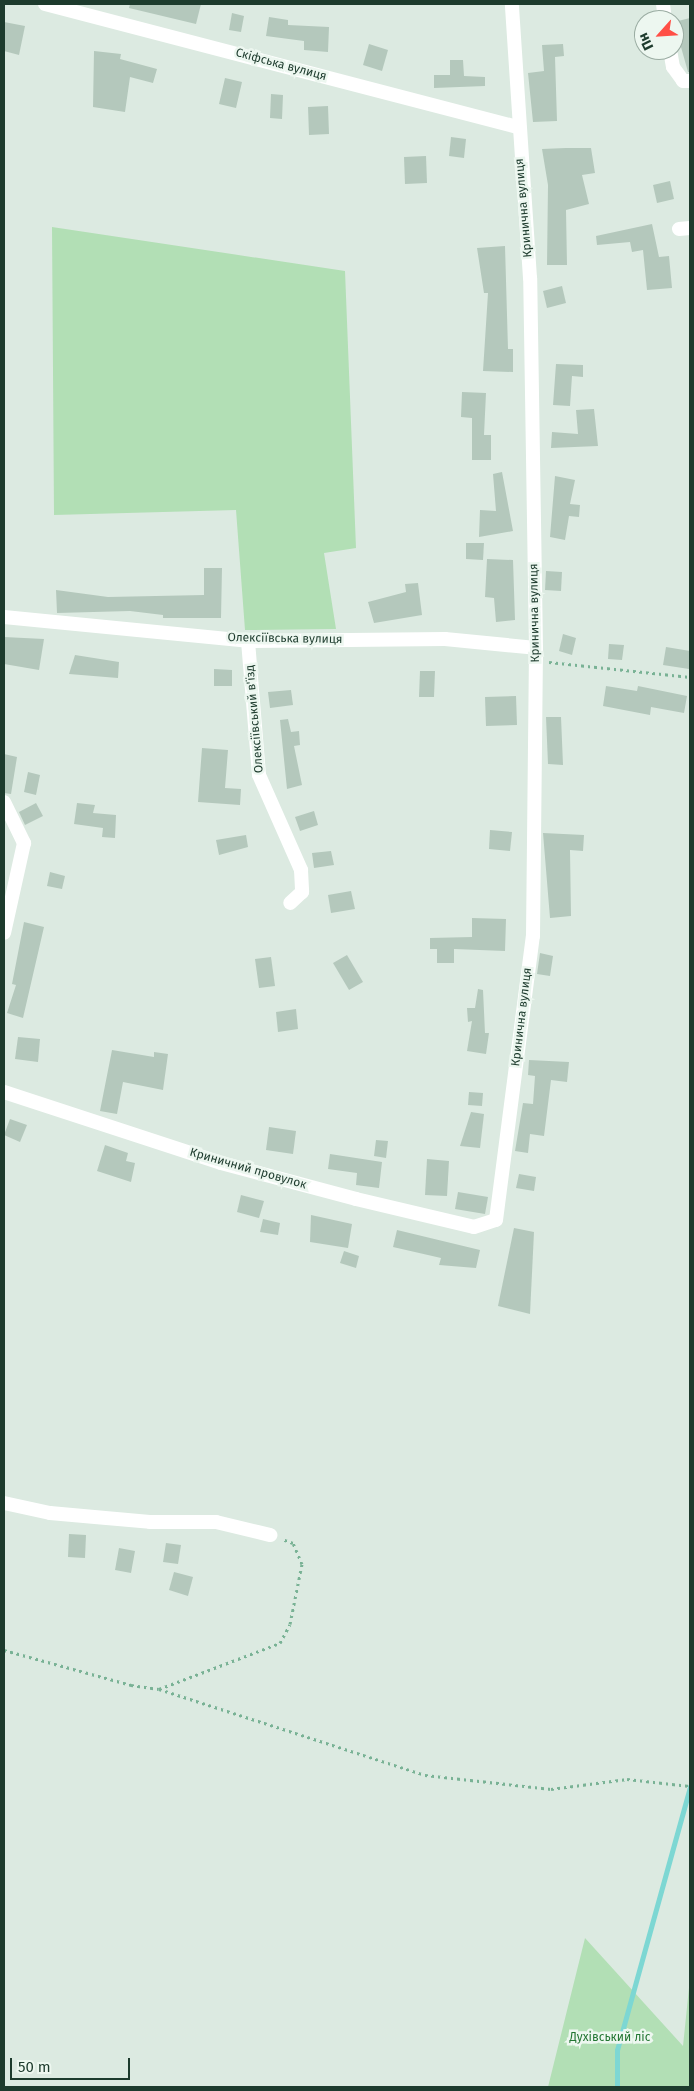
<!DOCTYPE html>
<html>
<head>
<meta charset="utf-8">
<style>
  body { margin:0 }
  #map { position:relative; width:694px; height:2091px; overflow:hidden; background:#dceae1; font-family:"Fira Sans",sans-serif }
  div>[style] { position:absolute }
  .green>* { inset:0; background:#b2dfb5 }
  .stream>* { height:5px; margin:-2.5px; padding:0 2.5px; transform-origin:2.5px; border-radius:2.5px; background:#7dd7d3 }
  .building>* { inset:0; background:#b4c8bc }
  .path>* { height:3px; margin-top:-1.5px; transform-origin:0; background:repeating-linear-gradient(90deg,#79b295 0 2.5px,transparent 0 6.5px) }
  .street>* { height:14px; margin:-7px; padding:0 7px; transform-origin:7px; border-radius:7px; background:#fff }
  span { translate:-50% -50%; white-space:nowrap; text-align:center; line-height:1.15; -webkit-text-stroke:5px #edf7f0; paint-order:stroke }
  .street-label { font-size:12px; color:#1d3b2d }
  .park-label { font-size:12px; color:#237633 }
  .frame { position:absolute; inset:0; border:5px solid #1d3b2d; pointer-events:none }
  .north { position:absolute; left:634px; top:10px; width:50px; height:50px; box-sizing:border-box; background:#edf7f0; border:1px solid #9aaca2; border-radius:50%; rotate:244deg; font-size:14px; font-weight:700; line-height:20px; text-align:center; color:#1d3b2d }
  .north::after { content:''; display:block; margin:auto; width:18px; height:22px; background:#ff4f46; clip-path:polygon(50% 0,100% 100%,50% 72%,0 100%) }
  .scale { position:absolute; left:10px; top:2058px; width:120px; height:22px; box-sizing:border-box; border:2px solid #1d3b2d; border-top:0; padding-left:6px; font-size:15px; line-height:18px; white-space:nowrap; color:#1d3b2d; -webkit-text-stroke:4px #edf7f0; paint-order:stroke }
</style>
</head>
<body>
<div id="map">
  <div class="green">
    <i style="clip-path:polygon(52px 227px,345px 271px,356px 548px,324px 553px,336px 629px,245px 630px,236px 510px,54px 515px)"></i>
    <i style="clip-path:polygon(585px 1938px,683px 2046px,690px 1978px,690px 2087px,548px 2087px)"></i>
  </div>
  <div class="stream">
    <i style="left:617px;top:2087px;width:37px;rotate:-90deg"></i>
    <i style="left:617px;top:2050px;width:274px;rotate:-74.5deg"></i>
  </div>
  <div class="building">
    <i style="clip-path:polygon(130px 4px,201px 4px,196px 24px,129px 8px)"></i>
    <i style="clip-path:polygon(232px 13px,244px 16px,241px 32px,229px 30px)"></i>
    <i style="clip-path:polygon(269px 17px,288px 20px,288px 25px,329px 27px,328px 52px,304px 50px,304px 41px,266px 36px)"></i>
    <i style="clip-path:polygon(690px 18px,690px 72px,688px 72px,674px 22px)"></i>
    <i style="clip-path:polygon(4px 22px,25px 26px,19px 55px,4px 51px)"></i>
    <i style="clip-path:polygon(369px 44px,388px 50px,382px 71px,363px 65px)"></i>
    <i style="clip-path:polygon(563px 44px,564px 56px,555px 57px,557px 121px,533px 122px,528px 73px,544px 71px,542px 45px)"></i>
    <i style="clip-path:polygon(94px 51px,121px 54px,120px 59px,157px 69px,153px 83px,130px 77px,125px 112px,93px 107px)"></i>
    <i style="clip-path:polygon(450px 60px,463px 60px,464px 76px,485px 77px,485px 86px,434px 88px,434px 75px,450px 75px)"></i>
    <i style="clip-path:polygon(225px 78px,242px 82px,236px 108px,219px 104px)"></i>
    <i style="clip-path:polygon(271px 94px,283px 95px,282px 119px,270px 118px)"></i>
    <i style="clip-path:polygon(328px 106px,329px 134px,309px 135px,308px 107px)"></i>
    <i style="clip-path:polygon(451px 137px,466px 139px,464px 158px,449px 156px)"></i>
    <i style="clip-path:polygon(566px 148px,591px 148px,595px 173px,582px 175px,589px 204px,566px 210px,567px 265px,547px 265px,548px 185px,542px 149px)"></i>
    <i style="clip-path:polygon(426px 156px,427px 183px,405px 184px,404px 157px)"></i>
    <i style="clip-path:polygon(670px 181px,674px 199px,657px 203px,653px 185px)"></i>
    <i style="clip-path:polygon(652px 224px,659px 257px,669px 256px,672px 288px,647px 290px,643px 250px,632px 252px,630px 242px,597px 245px,596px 236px)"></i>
    <i style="clip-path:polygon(505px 246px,508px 349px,513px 349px,513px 372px,483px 371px,488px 293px,484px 293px,477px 248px)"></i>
    <i style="clip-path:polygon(562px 286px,566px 303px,547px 308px,543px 291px)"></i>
    <i style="clip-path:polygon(556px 364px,583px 365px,583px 377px,572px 376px,570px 406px,553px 405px)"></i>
    <i style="clip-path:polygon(462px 392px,486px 393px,484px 435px,491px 435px,491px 460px,472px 460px,472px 418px,461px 417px)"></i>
    <i style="clip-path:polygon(594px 409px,598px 446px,551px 448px,552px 432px,578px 434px,576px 410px)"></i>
    <i style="clip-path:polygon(502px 472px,513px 531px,479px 537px,480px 510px,496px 511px,493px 474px)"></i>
    <i style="clip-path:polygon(555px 476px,575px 480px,570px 504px,580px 505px,579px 517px,569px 516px,565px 540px,550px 537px)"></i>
    <i style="clip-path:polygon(466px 543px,484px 543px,483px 560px,466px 559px)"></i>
    <i style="clip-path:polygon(487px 559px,513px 560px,515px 620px,496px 622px,494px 598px,485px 597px)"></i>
    <i style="clip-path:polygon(204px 568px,222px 568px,221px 618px,163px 618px,163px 615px,130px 611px,57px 613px,56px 590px,108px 597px,204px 595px)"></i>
    <i style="clip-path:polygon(546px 571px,562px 572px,561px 591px,545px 590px)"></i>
    <i style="clip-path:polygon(418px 583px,422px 615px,374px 623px,368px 602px,406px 592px,405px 584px)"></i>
    <i style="clip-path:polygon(563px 634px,576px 638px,572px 655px,559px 651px)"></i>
    <i style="clip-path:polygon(4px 637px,44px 639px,39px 670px,4px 664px)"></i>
    <i style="clip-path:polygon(609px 644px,624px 645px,622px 660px,608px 659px)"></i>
    <i style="clip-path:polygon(666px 647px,690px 651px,689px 669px,663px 665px)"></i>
    <i style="clip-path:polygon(75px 655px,119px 662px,118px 678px,69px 674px)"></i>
    <i style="clip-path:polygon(214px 669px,232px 670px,232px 686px,214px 686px)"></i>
    <i style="clip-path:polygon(420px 671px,435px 671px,434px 697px,419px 697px)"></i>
    <i style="clip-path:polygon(606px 686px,637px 691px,638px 686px,687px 696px,684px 713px,651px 707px,650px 715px,603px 706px)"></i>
    <i style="clip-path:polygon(291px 690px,293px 705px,270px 708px,268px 692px)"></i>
    <i style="clip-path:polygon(516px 696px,517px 725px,486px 726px,485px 697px)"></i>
    <i style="clip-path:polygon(546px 717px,561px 717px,563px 765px,548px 764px)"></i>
    <i style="clip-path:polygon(288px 719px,291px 732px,299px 731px,300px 745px,294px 746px,302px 785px,287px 789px,280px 720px)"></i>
    <i style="clip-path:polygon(202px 748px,228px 750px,225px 788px,241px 789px,240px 805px,198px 802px)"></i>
    <i style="clip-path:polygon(4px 754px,17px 757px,11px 794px,4px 793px)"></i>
    <i style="clip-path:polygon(28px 772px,40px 775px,36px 795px,24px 792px)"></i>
    <i style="clip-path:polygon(36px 803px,43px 816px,25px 825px,19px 812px)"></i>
    <i style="clip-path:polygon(77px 803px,95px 805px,93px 813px,116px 815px,115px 838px,102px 837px,103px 828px,74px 824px)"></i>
    <i style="clip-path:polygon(314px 811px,318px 825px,300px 831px,295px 817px)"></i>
    <i style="clip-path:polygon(490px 830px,512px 832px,510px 851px,489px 849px)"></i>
    <i style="clip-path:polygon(543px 833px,584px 835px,583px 851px,570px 850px,571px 916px,550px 918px)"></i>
    <i style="clip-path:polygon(246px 835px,248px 847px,219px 855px,216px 840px)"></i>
    <i style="clip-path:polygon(331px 851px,334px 865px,314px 868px,312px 853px)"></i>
    <i style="clip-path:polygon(50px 872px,65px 876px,62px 889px,47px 886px)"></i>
    <i style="clip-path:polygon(351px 891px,355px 909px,331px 913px,328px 895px)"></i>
    <i style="clip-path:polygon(472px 918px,506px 919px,505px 951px,454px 949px,454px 963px,437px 963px,437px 949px,430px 949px,430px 938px,472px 937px)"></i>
    <i style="clip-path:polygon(24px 922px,44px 927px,23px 1018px,7px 1013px,16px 985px,12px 984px)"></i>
    <i style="clip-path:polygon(540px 953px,553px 956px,550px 976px,537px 974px)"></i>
    <i style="clip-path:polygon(347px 955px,363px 982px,349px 990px,333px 963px)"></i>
    <i style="clip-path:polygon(271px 957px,275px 986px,259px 988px,255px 959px)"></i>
    <i style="clip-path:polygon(478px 989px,483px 990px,485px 1033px,489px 1033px,486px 1054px,467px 1051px,472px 1021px,468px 1022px,467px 1008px,475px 1008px)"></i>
    <i style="clip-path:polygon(296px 1009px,298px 1029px,278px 1032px,276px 1012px)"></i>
    <i style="clip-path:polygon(18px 1037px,40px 1039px,38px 1062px,15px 1059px)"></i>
    <i style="clip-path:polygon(112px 1050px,154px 1057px,154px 1052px,168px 1054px,163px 1090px,123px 1082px,117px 1114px,100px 1111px)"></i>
    <i style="clip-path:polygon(529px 1060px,569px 1062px,567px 1082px,551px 1080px,544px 1136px,530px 1134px,528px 1153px,515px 1151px,523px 1103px,533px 1104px,535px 1076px,528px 1075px)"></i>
    <i style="clip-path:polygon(469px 1092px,483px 1093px,482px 1106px,468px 1105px)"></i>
    <i style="clip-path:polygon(471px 1112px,484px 1114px,480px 1148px,460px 1146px)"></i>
    <i style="clip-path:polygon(10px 1119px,27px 1125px,20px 1142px,4px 1135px)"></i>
    <i style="clip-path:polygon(269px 1127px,296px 1131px,293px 1154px,266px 1150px)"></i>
    <i style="clip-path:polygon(376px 1140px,388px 1141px,386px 1158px,374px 1156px)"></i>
    <i style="clip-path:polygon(105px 1145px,128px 1153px,126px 1161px,135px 1163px,131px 1182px,97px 1171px)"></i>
    <i style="clip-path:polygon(330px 1154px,382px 1162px,379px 1188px,356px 1185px,357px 1173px,328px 1169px)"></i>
    <i style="clip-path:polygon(427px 1159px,449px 1161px,447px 1196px,425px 1195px)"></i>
    <i style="clip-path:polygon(519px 1174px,536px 1177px,534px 1191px,516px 1188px)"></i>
    <i style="clip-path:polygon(458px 1192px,488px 1197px,485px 1214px,455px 1209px)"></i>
    <i style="clip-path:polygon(241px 1195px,264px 1201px,259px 1218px,237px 1212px)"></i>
    <i style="clip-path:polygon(311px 1215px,352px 1224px,348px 1248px,310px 1242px)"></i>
    <i style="clip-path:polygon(263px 1219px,280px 1223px,278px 1235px,260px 1232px)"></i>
    <i style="clip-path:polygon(514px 1228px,534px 1232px,530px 1314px,498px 1306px)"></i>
    <i style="clip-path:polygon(397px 1230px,480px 1250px,476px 1268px,439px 1265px,441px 1258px,393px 1247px)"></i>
    <i style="clip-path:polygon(344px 1251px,359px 1256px,356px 1268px,340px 1263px)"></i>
    <i style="clip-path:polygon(69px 1534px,86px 1535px,85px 1558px,68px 1557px)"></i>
    <i style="clip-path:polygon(166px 1543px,181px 1545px,178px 1564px,163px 1562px)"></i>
    <i style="clip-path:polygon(119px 1548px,135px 1551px,131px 1573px,115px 1570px)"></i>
    <i style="clip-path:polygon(174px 1572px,193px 1577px,188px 1596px,169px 1590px)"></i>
  </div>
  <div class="path">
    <i style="left:549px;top:662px;width:142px;rotate:6.1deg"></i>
    <i style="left:4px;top:1650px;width:132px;rotate:15.4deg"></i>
    <i style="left:131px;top:1685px;width:28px;rotate:8deg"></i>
    <i style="left:159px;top:1689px;width:280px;rotate:17.9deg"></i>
    <i style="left:425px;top:1775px;width:127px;rotate:6.3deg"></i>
    <i style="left:551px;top:1789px;width:77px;rotate:-7.5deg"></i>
    <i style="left:627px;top:1779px;width:63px;rotate:6.3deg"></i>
    <i style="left:159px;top:1689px;width:129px;rotate:-20.8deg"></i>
    <i style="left:280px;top:1643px;width:21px;rotate:-62deg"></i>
    <i style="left:290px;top:1624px;width:61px;rotate:-78.7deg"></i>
    <i style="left:302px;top:1564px;width:23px;rotate:-113deg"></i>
    <i style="left:293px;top:1543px;width:12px;rotate:-160deg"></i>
  </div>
  <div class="street">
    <i style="left:45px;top:4px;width:488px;rotate:14.6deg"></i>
    <i style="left:663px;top:4px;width:16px;rotate:83deg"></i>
    <i style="left:670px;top:50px;width:17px;rotate:80deg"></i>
    <i style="left:673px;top:67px;width:17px;rotate:54deg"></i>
    <i style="left:683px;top:81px;width:7px"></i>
    <i style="left:679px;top:229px;width:11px;rotate:-5deg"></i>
    <i style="left:4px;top:617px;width:245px;rotate:5.6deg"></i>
    <i style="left:248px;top:641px;width:197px;rotate:-0.6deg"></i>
    <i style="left:445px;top:639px;width:91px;rotate:5.6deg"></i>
    <i style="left:248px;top:641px;width:134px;rotate:85.3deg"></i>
    <i style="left:259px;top:775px;width:104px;rotate:66.1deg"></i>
    <i style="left:301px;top:870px;width:22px;rotate:87deg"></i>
    <i style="left:302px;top:892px;width:16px;rotate:137deg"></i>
    <i style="left:4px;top:802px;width:46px;rotate:64deg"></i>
    <i style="left:24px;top:843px;width:92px;rotate:102.5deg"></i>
    <i style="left:4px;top:1092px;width:228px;rotate:18.1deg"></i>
    <i style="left:221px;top:1163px;width:140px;rotate:14.9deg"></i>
    <i style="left:356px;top:1199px;width:121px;rotate:13.3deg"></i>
    <i style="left:474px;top:1227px;width:23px;rotate:-18deg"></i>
    <i style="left:496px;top:1220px;width:286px;rotate:-82.6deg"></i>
    <i style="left:533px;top:936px;width:288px;rotate:-89.4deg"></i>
    <i style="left:536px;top:648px;width:370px;rotate:-90.9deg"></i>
    <i style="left:530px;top:278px;width:275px;rotate:-93.8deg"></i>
    <i style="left:4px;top:1503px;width:47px;rotate:12.3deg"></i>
    <i style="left:50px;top:1513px;width:100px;rotate:5.1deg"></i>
    <i style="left:150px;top:1522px;width:66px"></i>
    <i style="left:216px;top:1522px;width:56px;rotate:13.5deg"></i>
  </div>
  <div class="street-label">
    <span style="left:281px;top:65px;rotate:15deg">Скіфська вулиця</span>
    <span style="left:524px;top:208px;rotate:-95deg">Кринична вулиця</span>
    <span style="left:535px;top:613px;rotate:-91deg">Кринична вулиця</span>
    <span style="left:285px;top:639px;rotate:1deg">Олексіївська вулиця</span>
    <span style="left:255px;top:719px;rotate:-95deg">Олексіївський в'їзд</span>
    <span style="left:522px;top:1017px;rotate:-83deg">Кринична вулиця</span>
    <span style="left:248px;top:1169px;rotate:16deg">Криничний провулок</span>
  </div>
  <div class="park-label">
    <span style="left:610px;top:2038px">Духівський ліс</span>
  </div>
  <div class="frame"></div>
  <div class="north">Пн</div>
  <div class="scale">50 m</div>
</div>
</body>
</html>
